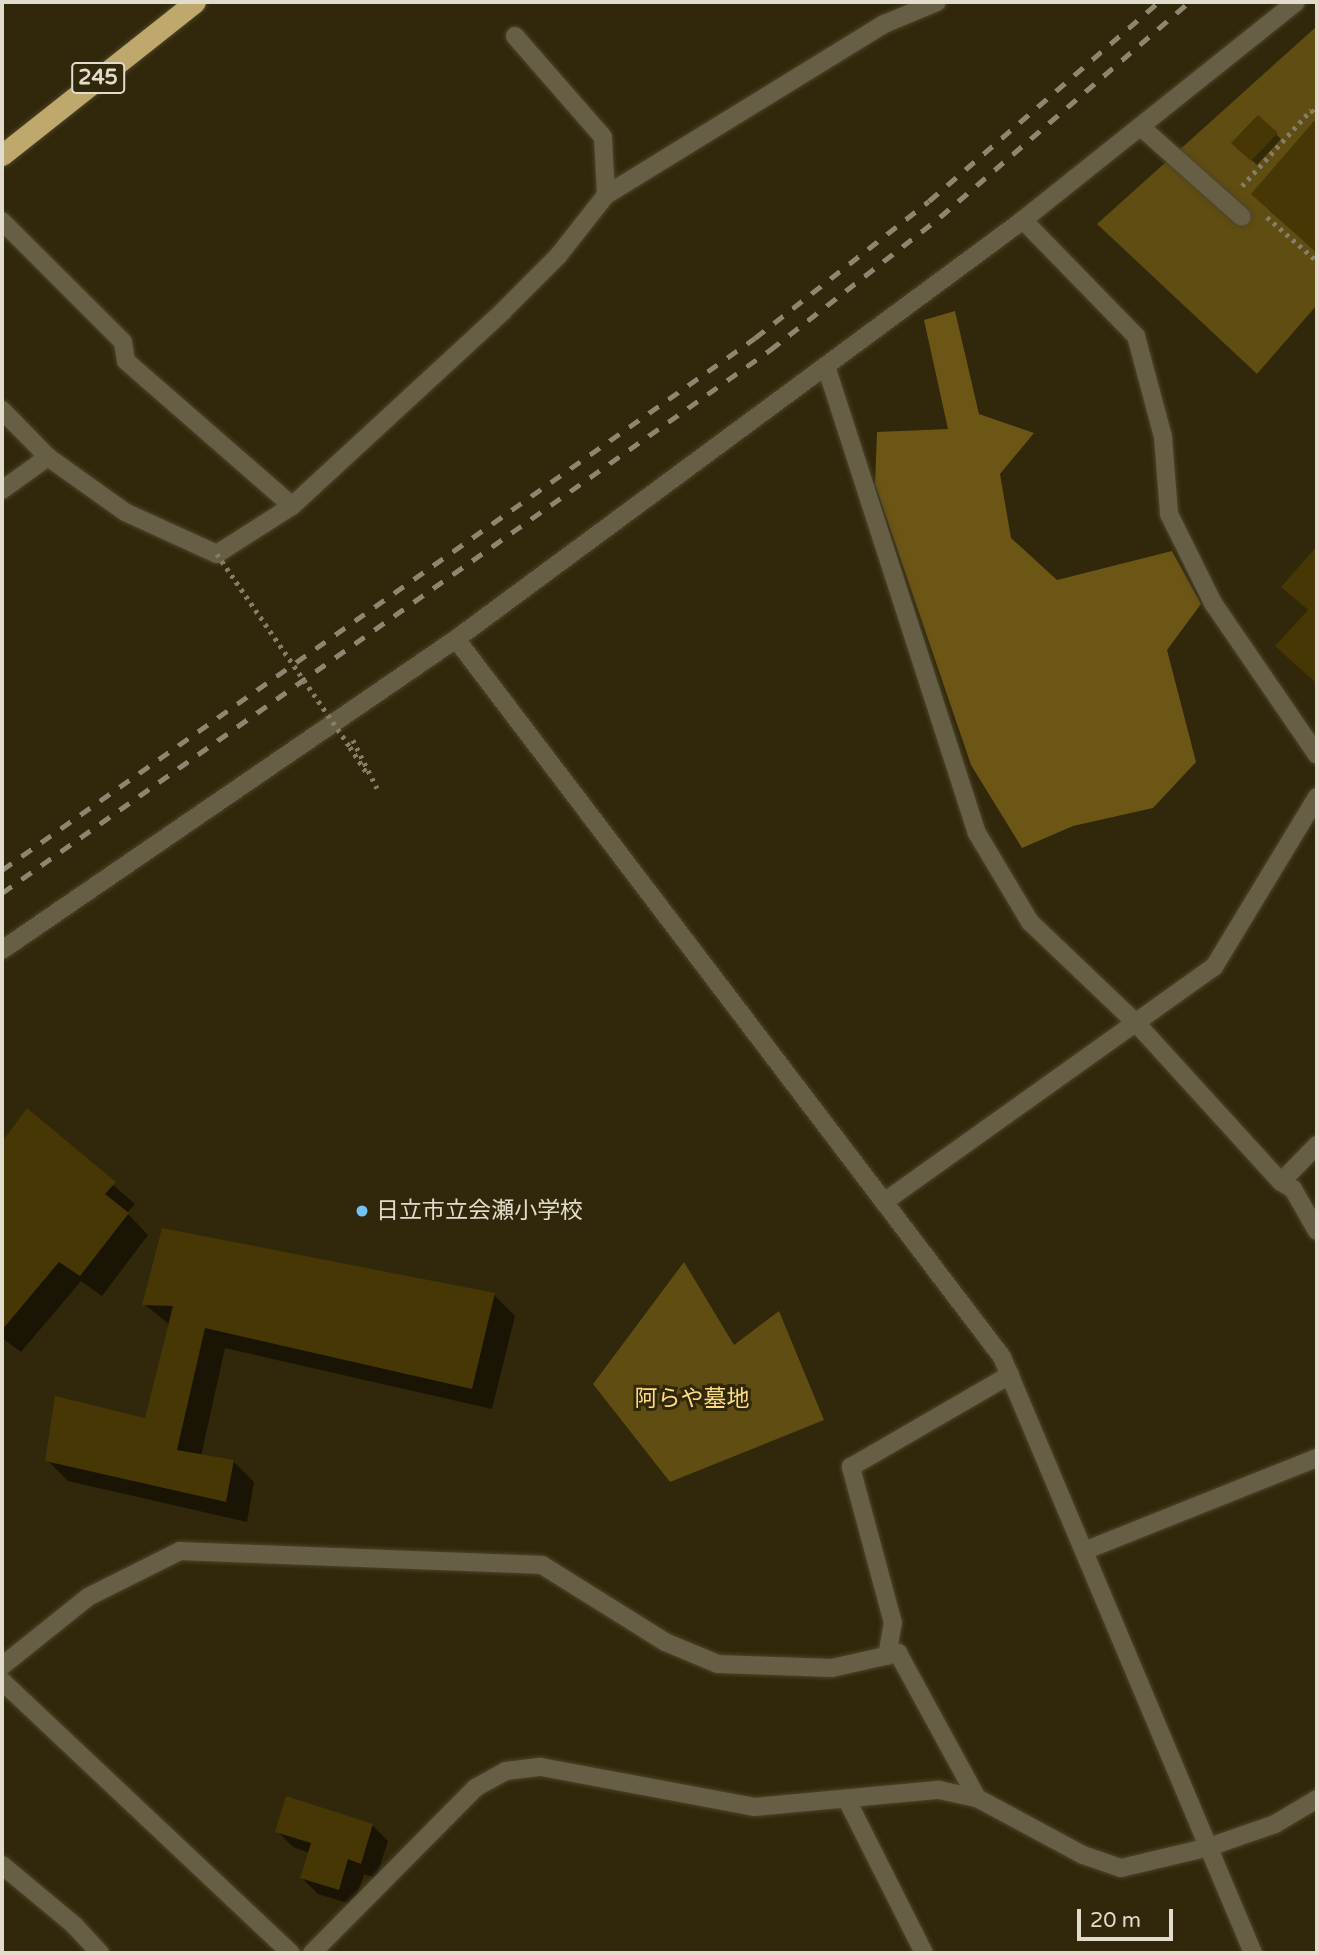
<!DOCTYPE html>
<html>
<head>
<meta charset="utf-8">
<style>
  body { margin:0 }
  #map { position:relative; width:1319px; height:1955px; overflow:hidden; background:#31270a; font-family:"Varela Round","Noto Sans JP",sans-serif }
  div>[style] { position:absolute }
  .green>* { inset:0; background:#604d11 }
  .forest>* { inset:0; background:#6b5616 }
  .shadow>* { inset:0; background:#0007 }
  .building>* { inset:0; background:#463704 }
  .path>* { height:4.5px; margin-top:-2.25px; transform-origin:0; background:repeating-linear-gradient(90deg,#857d66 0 3.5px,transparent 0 8.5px) }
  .roads { filter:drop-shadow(0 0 2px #4d4429) drop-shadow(0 0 2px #4d4429) }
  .minor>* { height:18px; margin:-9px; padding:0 9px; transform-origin:9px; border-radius:9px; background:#675e46 }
  .highway>* { height:21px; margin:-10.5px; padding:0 10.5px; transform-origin:10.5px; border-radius:10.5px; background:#bfa86b }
  .rail>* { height:5px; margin-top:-2.5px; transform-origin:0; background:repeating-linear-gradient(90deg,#8e8670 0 12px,transparent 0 24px) }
  .path-bridge>* { height:4.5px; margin-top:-2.25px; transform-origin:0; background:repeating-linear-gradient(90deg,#857d66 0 3.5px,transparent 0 8.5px) }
  .dots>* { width:19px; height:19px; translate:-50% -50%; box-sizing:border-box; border:4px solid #31270a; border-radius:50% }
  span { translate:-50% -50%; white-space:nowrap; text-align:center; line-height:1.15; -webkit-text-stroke:6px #31270a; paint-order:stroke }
  .shield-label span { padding:2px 5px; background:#31270a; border:2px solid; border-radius:5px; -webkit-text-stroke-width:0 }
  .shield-label { font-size:21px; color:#e2dccc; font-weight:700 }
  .poi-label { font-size:23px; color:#e2dccc }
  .left { translate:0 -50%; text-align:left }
  .park-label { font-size:23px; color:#fcdb82 }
  .frame { position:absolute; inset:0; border:4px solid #e2dccc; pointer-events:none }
  .scale { position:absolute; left:1077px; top:1909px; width:96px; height:32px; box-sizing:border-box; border:4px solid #e2dccc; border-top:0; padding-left:9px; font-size:21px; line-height:24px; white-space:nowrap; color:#e2dccc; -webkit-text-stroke:5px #31270a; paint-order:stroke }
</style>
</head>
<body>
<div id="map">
  <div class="green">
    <i style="clip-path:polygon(1317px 26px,1317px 305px,1257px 374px,1097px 224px)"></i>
    <i style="clip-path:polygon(684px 1262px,734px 1345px,779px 1311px,824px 1420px,670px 1482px,593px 1384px)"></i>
  </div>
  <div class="forest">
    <i style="clip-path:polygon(955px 311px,979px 414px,1034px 433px,1000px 474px,1011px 538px,1057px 580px,1172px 551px,1201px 604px,1167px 650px,1196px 762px,1153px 808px,1073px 826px,1022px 848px,971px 765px,875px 484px,877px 432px,948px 429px,924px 320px)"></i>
  </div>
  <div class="shadow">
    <i style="clip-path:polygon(1258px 117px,1281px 139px,1257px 165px,1234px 143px)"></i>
    <i style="clip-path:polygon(1314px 123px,1317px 126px,1317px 252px,1269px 210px)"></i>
    <i style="clip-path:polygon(1317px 549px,1317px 684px,1277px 646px,1309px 611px,1284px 586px)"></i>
    <i style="clip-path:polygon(28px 1111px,135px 1204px,127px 1213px,148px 1235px,102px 1296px,81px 1281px,21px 1352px,2px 1338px,2px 1145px)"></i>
    <i style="clip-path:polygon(494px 1295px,515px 1316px,492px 1409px,225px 1348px,201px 1456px,233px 1461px,254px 1482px,247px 1522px,68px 1481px,47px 1460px,146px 1420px,170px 1325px,144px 1304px)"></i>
    <i style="clip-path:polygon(372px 1825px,388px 1841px,376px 1878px,364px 1874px,354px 1905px,318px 1894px,302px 1878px,310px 1853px,293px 1847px,277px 1831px)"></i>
  </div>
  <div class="building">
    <i style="clip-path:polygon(1258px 115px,1278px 133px,1251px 161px,1231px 143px)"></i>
    <i style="clip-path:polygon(1314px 121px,1317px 123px,1317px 253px,1251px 194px)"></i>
    <i style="clip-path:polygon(1317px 546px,1317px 684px,1275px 646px,1308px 610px,1281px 587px)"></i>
    <i style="clip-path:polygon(27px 1108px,116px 1182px,105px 1194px,129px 1213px,80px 1276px,59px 1262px,2px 1330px,2px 1142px)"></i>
    <i style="clip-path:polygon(162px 1228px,495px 1293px,472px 1389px,205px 1328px,177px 1450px,234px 1460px,226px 1502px,45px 1461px,55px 1396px,145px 1418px,173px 1306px,142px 1305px)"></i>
    <i style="clip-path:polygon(286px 1796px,373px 1824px,361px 1864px,348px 1859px,339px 1890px,300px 1878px,311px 1843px,275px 1832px)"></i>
  </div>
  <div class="path">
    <i style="left:1242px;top:186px;width:103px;rotate:-47.8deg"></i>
    <i style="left:1311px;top:110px;width:8px;rotate:40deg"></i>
    <i style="left:1267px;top:217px;width:67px;rotate:41.3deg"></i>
    <i style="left:353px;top:740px;width:54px;rotate:63.4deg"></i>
    <i style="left:350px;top:747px;width:31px;rotate:57deg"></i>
  </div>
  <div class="roads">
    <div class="minor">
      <i style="left:1141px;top:127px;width:135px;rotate:41.7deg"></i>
      <i style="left:606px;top:195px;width:326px;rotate:-31.6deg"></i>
      <i style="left:884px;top:24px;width:57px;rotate:-22.5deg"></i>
      <i style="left:1023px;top:220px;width:162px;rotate:45.8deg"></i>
      <i style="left:1136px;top:336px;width:105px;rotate:75deg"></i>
      <i style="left:1163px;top:437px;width:77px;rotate:85.5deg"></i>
      <i style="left:1169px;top:514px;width:99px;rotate:63.7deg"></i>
      <i style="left:1213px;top:603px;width:184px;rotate:55.6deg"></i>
      <i style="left:2px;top:221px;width:171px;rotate:45deg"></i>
      <i style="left:123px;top:342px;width:19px;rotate:81deg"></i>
      <i style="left:126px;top:361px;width:220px;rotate:41.1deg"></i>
      <i style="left:292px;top:506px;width:89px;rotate:147.4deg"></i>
      <i style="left:217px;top:554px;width:101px;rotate:-155.5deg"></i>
      <i style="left:125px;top:512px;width:95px;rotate:-144.5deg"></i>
      <i style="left:48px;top:457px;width:66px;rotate:-134.4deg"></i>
      <i style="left:826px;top:366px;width:491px;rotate:72.1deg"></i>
      <i style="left:977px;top:833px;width:104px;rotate:59.2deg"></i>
      <i style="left:1030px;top:922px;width:149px;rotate:43.6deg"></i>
      <i style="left:1138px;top:1025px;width:212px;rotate:47.7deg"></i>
      <i style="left:1281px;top:1182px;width:14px;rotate:30deg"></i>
      <i style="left:1293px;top:1189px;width:48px;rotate:60.3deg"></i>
      <i style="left:2px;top:490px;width:57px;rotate:-35.7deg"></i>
      <i style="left:292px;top:506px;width:287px;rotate:-42.7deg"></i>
      <i style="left:503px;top:311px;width:78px;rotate:-45deg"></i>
      <i style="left:558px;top:256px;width:78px;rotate:-51.8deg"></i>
      <i style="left:606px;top:195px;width:58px;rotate:-93deg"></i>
      <i style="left:603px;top:137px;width:134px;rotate:-131.1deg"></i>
      <i style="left:456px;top:639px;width:902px;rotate:52.75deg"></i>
      <i style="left:1002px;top:1357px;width:647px;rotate:67.16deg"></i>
      <i style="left:2px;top:950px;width:550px;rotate:-34.41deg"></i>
      <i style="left:456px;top:639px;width:705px;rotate:-36.46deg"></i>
      <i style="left:1023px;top:220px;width:349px;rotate:-38.6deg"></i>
      <i style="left:1281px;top:1182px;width:52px;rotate:-45.8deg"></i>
      <i style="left:884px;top:1202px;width:405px;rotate:-35.5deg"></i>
      <i style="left:1214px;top:967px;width:199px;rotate:-58.8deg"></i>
      <i style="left:1084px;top:1551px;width:251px;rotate:-21.8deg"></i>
      <i style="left:887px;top:1656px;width:34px;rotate:-80deg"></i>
      <i style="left:893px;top:1623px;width:162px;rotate:-105.1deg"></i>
      <i style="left:851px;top:1467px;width:184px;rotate:-30.1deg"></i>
      <i style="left:2px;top:1666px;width:110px;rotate:-38.7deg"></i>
      <i style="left:88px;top:1597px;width:103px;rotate:-26.6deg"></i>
      <i style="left:180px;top:1551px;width:362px;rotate:2.2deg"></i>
      <i style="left:542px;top:1565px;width:145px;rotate:32deg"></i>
      <i style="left:665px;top:1642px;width:57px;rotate:22.5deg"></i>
      <i style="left:718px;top:1664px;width:114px;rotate:2deg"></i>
      <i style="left:832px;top:1668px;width:68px;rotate:-12.8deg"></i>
      <i style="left:898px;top:1653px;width:165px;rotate:61.4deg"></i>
      <i style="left:2px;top:1681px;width:397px;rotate:43.3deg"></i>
      <i style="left:848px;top:1802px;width:169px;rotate:63.3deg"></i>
      <i style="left:2px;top:1865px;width:94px;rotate:39.8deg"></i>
      <i style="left:74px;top:1925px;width:38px;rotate:47deg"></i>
      <i style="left:312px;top:1953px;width:232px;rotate:-45.3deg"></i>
      <i style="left:475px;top:1788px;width:35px;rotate:-29deg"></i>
      <i style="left:506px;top:1771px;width:35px;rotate:-7deg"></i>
      <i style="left:541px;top:1767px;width:217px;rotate:10.6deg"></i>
      <i style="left:754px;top:1807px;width:186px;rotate:-5.3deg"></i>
      <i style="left:939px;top:1790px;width:39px;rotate:12deg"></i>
      <i style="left:977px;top:1798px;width:120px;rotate:28.3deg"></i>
      <i style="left:1083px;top:1855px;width:40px;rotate:18.9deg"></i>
      <i style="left:1121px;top:1868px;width:90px;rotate:-13.4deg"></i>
      <i style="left:1209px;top:1847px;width:70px;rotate:-19.2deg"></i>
      <i style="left:1275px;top:1824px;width:49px;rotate:-30.8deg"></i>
    </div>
    <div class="highway">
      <i style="left:2px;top:155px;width:246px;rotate:-38.4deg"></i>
    </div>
  </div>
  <div class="rail">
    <i style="left:2px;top:870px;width:922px;rotate:-35.24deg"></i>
    <i style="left:755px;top:338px;width:221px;rotate:-38.2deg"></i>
    <i style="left:929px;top:201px;width:304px;rotate:-40.9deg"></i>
    <i style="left:2px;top:893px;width:941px;rotate:-35.26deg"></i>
    <i style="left:770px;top:350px;width:216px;rotate:-38deg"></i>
    <i style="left:940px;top:217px;width:329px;rotate:-40.8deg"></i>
  </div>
  <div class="path-bridge">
    <i style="left:217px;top:554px;width:234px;rotate:55.4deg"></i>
  </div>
  <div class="dots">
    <i style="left:362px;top:1211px;background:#73c1f5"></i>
  </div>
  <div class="shield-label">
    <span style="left:98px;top:78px">245</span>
  </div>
  <div class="poi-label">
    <span class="left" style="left:376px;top:1211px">日立市立会瀬小学校</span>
  </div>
  <div class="park-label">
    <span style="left:692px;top:1399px">阿らや墓地</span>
  </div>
  <div class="frame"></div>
  <div class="scale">20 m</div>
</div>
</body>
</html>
